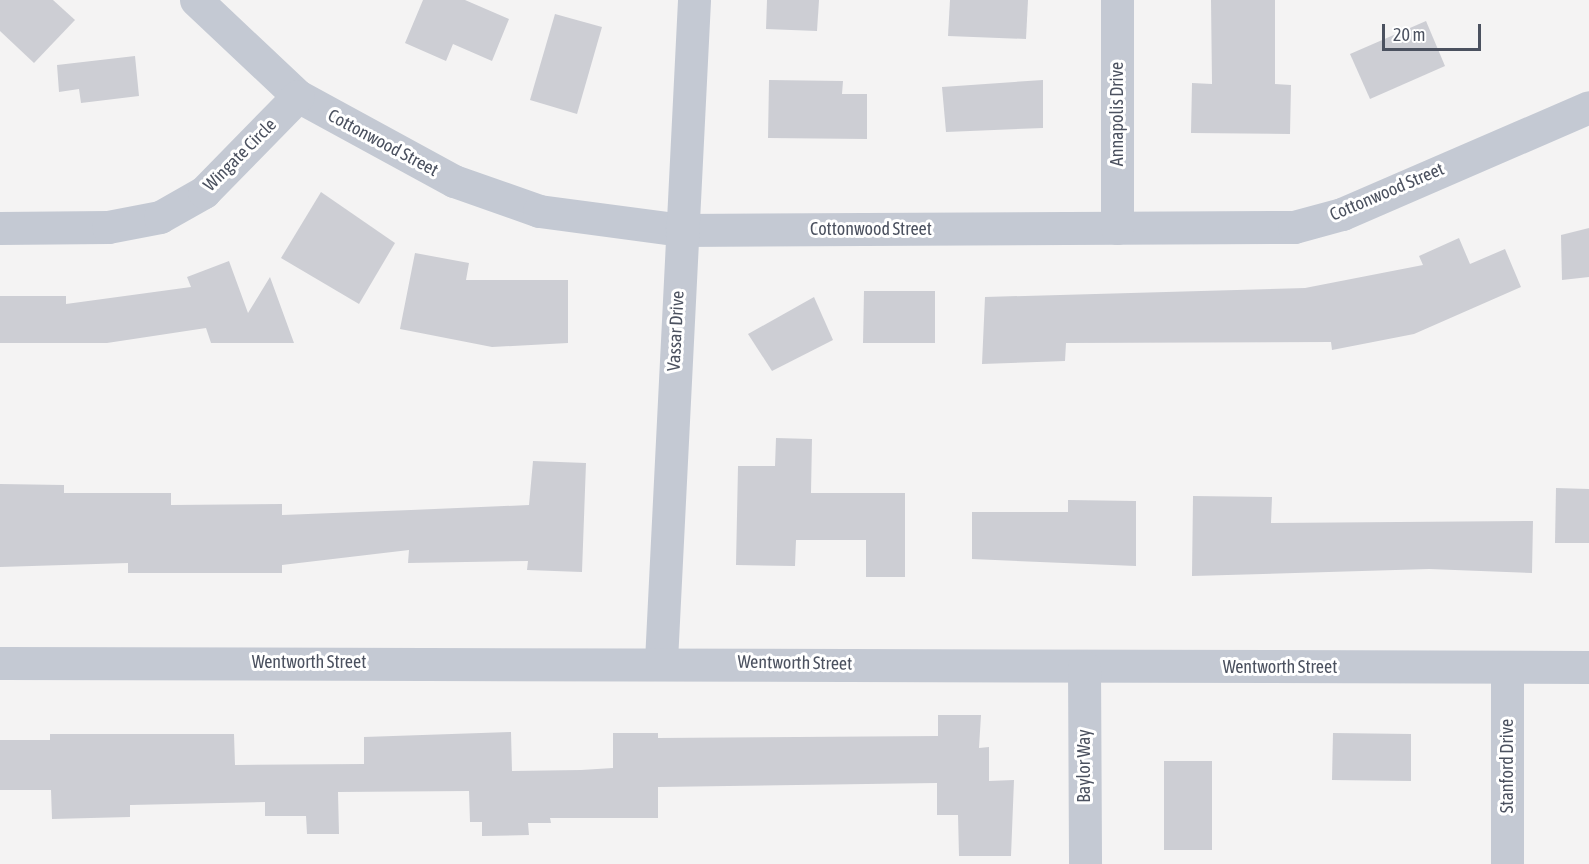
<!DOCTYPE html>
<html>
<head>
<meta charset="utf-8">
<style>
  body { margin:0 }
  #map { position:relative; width:1589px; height:864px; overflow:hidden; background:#f4f3f3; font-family:"Asap Condensed",sans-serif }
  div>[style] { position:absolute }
  .building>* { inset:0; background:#cdced4 }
  .minor>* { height:33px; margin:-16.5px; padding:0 16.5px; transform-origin:16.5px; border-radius:16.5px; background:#c4c9d3 }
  span { translate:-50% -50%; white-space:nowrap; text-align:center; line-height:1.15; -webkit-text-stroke:6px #fff; paint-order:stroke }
  .street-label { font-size:18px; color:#4b515f }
  .scale { position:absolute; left:1382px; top:24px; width:99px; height:27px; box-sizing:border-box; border:3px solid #4b515f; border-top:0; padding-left:8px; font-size:18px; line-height:21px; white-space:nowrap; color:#4b515f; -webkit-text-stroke:4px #fff; paint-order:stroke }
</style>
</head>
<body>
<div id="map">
  <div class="building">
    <i style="clip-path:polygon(0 0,53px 0,75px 20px,34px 63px,0 31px)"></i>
    <i style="clip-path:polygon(423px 0,465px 0,509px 19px,492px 61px,453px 44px,446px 61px,405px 43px)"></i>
    <i style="clip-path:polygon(767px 0,819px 0,817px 31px,766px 29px)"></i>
    <i style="clip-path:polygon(950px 0,1028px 0,1026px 39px,948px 36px)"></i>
    <i style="clip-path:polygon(1211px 0,1275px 0,1275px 84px,1291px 85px,1290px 134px,1191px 133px,1192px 83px,1212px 84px)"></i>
    <i style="clip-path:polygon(555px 14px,602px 27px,577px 114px,530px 100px)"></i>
    <i style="clip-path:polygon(1426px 21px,1445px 66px,1370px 99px,1350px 54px)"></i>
    <i style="clip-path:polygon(135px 56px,139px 96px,81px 103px,79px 89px,59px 92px,57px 65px)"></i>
    <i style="clip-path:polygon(769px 80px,843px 81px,842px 94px,867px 94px,867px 139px,768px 138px)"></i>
    <i style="clip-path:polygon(1043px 80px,1043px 128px,946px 132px,942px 87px)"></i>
    <i style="clip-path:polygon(321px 192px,395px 243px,359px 304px,281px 258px)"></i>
    <i style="clip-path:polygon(1589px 228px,1589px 277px,1562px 280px,1561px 235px)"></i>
    <i style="clip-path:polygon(1459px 238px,1470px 264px,1505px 249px,1521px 287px,1414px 334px,1332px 350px,1331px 342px,1066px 343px,1065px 361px,982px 364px,985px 297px,1305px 288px,1423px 265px,1419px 256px)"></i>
    <i style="clip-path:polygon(415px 253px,469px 263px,466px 280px,568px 280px,568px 343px,492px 347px,400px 329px)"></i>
    <i style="clip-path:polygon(229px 261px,248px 313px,270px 277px,294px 343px,211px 343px,206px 328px,107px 343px,0 343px,0 296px,66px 296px,66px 304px,191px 287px,187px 277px)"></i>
    <i style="clip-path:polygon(864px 291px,935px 291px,935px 343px,863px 343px)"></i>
    <i style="clip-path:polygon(814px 297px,833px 340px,772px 371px,748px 334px)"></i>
    <i style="clip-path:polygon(776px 438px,812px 439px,811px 493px,905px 493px,905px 577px,866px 577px,866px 540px,796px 540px,795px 566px,736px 565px,738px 466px,775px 466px)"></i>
    <i style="clip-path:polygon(533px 461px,586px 463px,582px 572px,527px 570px,528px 561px,408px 563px,409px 550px,282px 565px,282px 573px,128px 573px,128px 563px,0 567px,0 484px,64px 485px,64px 493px,171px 493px,171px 505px,282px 504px,282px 515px,411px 510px,529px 505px)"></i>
    <i style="clip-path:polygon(1556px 488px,1589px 489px,1589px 543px,1555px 543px)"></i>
    <i style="clip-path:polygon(1193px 496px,1272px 497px,1271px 523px,1533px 521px,1532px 573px,1429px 569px,1192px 576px)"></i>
    <i style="clip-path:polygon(1068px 500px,1136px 501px,1136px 566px,972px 559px,972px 512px,1068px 512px)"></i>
    <i style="clip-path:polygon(938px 715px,981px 715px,979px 748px,989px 747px,989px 781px,1014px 780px,1011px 856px,959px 856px,958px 815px,937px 815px,937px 783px,658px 787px,658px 818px,550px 818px,551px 823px,528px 823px,529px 835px,482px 836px,482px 822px,470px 822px,469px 791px,338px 792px,339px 834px,307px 834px,306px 816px,265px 816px,265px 802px,130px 805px,130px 817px,52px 819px,51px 790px,0 790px,0 740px,50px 740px,50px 734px,234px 734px,235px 765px,364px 764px,364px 737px,511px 732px,512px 771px,581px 770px,613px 768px,613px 733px,658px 733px,658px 738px,938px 736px)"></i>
    <i style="clip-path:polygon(1333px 733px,1411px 734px,1411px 781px,1332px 780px)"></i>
    <i style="clip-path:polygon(1164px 761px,1212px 761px,1212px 850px,1164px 850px)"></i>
  </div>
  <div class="minor">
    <i style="left:196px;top:0;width:140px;rotate:43.3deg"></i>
    <i style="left:298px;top:96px;width:178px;rotate:28.6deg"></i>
    <i style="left:454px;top:181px;width:90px;rotate:19.4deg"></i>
    <i style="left:539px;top:211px;width:143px;rotate:7.6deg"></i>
    <i style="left:681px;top:230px;width:613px;rotate:-0.28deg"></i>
    <i style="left:1294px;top:227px;width:50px;rotate:-15.2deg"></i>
    <i style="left:1342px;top:214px;width:269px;rotate:-23.4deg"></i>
    <i style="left:1117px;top:0;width:228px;rotate:90deg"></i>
    <i style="left:0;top:228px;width:108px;rotate:-0.5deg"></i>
    <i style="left:108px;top:227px;width:53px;rotate:-10.9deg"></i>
    <i style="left:160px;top:217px;width:51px;rotate:-29.6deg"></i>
    <i style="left:204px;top:192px;width:134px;rotate:-45.6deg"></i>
    <i style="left:661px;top:661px;width:662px;rotate:-87.14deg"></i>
    <i style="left:0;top:663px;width:1589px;rotate:0.14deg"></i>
    <i style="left:1084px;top:667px;width:197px;rotate:89.7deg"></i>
    <i style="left:1507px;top:667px;width:197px;rotate:90deg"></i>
  </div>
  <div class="street-label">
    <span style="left:1117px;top:114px;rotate:-90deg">Annapolis Drive</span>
    <span style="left:383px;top:143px;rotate:28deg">Cottonwood Street</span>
    <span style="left:240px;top:155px;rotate:-45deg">Wingate Circle</span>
    <span style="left:1387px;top:192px;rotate:-23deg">Cottonwood Street</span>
    <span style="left:871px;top:229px">Cottonwood Street</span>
    <span style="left:676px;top:331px;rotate:-87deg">Vassar Drive</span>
    <span style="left:309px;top:662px">Wentworth Street</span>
    <span style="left:795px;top:663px;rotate:1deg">Wentworth Street</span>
    <span style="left:1280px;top:667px">Wentworth Street</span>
    <span style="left:1084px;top:766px;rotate:-90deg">Baylor Way</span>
    <span style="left:1507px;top:766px;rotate:-90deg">Stanford Drive</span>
  </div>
  <div class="scale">20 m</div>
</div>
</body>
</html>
